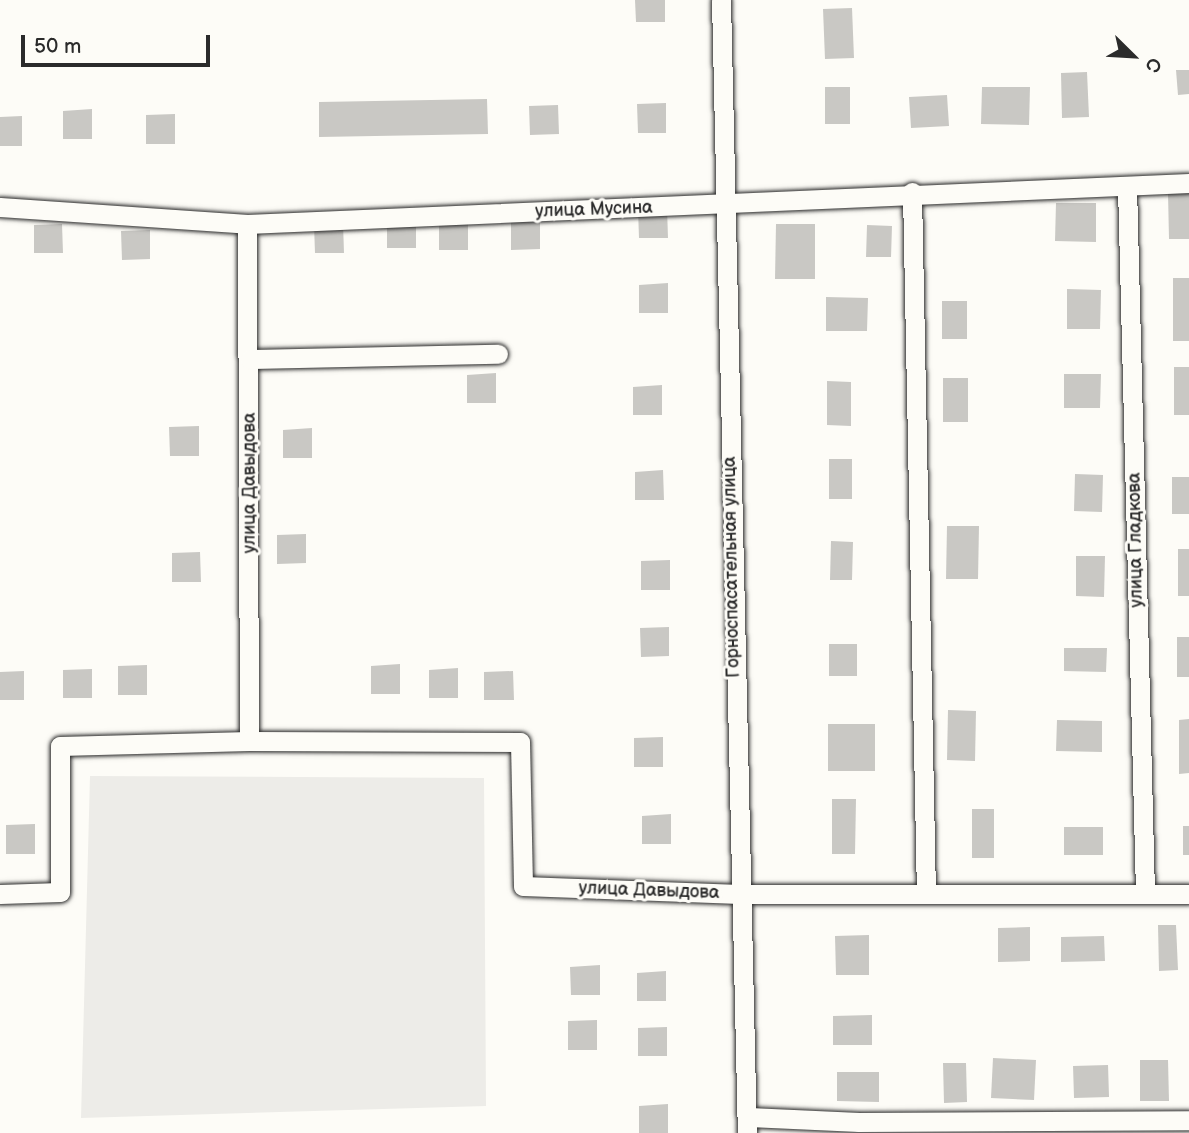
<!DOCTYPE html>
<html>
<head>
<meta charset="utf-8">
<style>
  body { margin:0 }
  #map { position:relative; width:1189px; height:1133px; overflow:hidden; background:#fdfcf7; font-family:"Balsamiq Sans",sans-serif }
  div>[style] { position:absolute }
  .built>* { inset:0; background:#edece8 }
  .building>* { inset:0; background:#c9c8c4 }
  .roads { filter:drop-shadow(0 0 2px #2b2b2b) drop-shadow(0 0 2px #2b2b2b) }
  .street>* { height:19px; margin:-9.5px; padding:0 9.5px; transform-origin:9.5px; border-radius:9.5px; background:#fdfcf7 }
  span { translate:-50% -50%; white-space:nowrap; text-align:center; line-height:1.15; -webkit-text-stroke:6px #fdfcf7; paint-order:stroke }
  .street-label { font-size:18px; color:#2b2b2b }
  .north { position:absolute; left:1098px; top:21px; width:70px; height:70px; -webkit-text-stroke:5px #fdfcf7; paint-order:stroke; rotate:114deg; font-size:19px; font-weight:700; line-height:28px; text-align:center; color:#2b2b2b }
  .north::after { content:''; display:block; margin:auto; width:24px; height:32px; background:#2b2b2b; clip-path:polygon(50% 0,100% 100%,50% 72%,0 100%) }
  .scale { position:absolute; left:21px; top:35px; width:189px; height:32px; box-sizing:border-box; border:4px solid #2b2b2b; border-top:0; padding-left:9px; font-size:21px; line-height:24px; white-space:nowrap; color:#2b2b2b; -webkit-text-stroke:5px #fdfcf7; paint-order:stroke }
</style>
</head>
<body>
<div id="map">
  <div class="built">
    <i style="clip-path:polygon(90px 776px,484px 778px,486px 1106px,81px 1118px)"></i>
  </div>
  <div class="building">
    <i style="clip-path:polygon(635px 0,665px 0,665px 22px,636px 22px)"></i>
    <i style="clip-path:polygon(852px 8px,854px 58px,825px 59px,823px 9px)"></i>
    <i style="clip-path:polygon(1176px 70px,1189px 70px,1189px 94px,1178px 95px)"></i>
    <i style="clip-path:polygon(1087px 72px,1089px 117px,1062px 118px,1061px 73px)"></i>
    <i style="clip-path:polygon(825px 87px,850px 87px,850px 124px,825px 124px)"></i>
    <i style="clip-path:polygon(982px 87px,1030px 87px,1029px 125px,981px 124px)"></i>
    <i style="clip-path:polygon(947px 95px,949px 126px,911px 128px,909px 97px)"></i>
    <i style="clip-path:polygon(487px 99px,488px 134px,319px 137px,319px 102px)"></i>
    <i style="clip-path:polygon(666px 103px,666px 133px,638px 133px,637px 104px)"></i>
    <i style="clip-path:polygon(558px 105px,559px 134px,530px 135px,529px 106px)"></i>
    <i style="clip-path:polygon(92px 109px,92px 139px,63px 139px,63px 111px)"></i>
    <i style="clip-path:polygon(175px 114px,175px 144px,146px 144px,146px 115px)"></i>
    <i style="clip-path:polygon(22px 116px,22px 146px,0 146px,0 117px)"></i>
    <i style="clip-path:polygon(1168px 193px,1189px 193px,1189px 239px,1169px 239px)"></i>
    <i style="clip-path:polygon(1056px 203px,1096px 203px,1096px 242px,1055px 241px)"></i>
    <i style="clip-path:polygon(667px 208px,668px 238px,639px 238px,638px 209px)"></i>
    <i style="clip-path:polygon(416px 218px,416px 248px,387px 248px,387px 219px)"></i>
    <i style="clip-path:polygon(468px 220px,468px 250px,439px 250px,439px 222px)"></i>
    <i style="clip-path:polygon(540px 220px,540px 249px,511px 250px,511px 221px)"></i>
    <i style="clip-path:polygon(343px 223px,344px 253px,315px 253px,314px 225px)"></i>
    <i style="clip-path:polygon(62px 224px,63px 253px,34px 253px,34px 225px)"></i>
    <i style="clip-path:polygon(776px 224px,815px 224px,815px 279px,775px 279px)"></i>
    <i style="clip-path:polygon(867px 225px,892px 226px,891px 257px,866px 257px)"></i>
    <i style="clip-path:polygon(150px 230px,150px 259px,122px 260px,121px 231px)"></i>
    <i style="clip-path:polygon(1173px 278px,1189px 278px,1189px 341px,1173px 341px)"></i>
    <i style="clip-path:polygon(668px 283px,668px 313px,639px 313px,639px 285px)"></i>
    <i style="clip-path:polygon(1067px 289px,1101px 290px,1100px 329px,1067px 329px)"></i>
    <i style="clip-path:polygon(826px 297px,868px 298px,867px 331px,826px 331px)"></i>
    <i style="clip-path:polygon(942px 301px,967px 301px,967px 339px,942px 339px)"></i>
    <i style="clip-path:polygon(1174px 367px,1189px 367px,1189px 415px,1174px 415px)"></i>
    <i style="clip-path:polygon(496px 373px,496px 403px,467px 403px,467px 375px)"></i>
    <i style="clip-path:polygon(1064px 374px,1101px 374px,1100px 408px,1064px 408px)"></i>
    <i style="clip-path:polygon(943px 378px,968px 378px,968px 422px,943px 422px)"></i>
    <i style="clip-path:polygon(827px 381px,851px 382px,851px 426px,827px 425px)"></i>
    <i style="clip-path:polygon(662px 385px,662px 415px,633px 415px,633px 387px)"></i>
    <i style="clip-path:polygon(199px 426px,199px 456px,170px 456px,169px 427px)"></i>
    <i style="clip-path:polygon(312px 428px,312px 458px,283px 458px,283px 430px)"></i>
    <i style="clip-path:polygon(829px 459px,852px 459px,852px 499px,829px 499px)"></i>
    <i style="clip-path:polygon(663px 470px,664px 500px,635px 500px,635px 472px)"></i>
    <i style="clip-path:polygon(1075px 474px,1103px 475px,1102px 512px,1074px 511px)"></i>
    <i style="clip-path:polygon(1172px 477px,1189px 477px,1189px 514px,1172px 514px)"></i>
    <i style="clip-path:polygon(947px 526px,979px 526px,978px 579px,946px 579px)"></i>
    <i style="clip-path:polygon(306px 534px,306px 563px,277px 564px,277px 535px)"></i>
    <i style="clip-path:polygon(831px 541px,853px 542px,852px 580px,830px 580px)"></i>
    <i style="clip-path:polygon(1178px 549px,1189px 549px,1189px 596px,1178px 596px)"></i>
    <i style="clip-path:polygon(200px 552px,201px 582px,172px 582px,172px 553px)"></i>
    <i style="clip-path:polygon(1076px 556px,1105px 556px,1104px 597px,1076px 596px)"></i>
    <i style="clip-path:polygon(670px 560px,670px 590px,641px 590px,641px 561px)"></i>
    <i style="clip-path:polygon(669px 627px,669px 656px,641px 657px,640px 628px)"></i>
    <i style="clip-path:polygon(1177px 637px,1189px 637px,1189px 677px,1177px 677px)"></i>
    <i style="clip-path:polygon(829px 644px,857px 644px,857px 676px,829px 676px)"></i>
    <i style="clip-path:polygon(1064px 648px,1107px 648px,1106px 672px,1064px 671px)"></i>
    <i style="clip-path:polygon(400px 664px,400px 694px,371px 694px,371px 666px)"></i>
    <i style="clip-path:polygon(147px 665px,147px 695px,118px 695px,118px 666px)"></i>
    <i style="clip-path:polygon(458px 668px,458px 698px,429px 698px,429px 670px)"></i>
    <i style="clip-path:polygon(92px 669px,92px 698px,63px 698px,63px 670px)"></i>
    <i style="clip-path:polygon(24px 671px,24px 700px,0 700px,0 672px)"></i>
    <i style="clip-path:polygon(513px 671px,514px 700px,484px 700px,484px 672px)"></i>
    <i style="clip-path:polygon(948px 710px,976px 711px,975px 761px,947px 760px)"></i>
    <i style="clip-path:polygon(1189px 719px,1189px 773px,1179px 774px,1179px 720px)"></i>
    <i style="clip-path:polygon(1057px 720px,1102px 721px,1102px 752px,1056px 751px)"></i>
    <i style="clip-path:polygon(828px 724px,875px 724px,875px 771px,828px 771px)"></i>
    <i style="clip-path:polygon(663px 737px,663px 767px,634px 767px,634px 738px)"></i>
    <i style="clip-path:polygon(832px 799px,856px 799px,855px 854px,832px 854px)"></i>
    <i style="clip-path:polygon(972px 809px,994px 809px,994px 858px,972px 858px)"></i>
    <i style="clip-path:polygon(671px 814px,671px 844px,642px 844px,642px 816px)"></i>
    <i style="clip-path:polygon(35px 824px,35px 854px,6px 854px,6px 825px)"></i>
    <i style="clip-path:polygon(1183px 826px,1189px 826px,1189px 855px,1183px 855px)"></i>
    <i style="clip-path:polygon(1064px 827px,1103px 827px,1103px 855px,1064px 855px)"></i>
    <i style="clip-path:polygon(1158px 925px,1176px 925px,1178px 970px,1159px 971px)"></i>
    <i style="clip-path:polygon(1030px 927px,1030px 961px,998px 962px,998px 928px)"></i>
    <i style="clip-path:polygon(869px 935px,869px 975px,836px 975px,835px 936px)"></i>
    <i style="clip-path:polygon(1104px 936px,1105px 961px,1061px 962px,1061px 937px)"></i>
    <i style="clip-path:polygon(600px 965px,600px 995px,571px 995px,570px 967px)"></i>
    <i style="clip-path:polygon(666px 971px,666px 1001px,637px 1001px,637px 973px)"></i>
    <i style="clip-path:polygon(872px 1015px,872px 1045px,833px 1045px,833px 1016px)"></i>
    <i style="clip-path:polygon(597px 1020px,597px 1050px,568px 1050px,568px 1021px)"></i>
    <i style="clip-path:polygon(667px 1027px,667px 1056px,638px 1056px,638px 1028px)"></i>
    <i style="clip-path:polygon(993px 1058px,1036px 1060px,1034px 1100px,991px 1098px)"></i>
    <i style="clip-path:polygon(1140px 1060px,1168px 1060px,1169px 1101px,1140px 1101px)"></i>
    <i style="clip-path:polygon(943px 1063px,966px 1063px,967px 1102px,944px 1103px)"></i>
    <i style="clip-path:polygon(1108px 1065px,1109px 1097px,1074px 1098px,1073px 1066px)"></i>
    <i style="clip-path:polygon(837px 1072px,879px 1072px,879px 1102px,837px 1101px)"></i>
    <i style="clip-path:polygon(668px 1104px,668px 1133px,639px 1133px,639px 1106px)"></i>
  </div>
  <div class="roads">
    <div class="street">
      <i style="left:721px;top:0;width:1133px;rotate:88.69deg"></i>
      <i style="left:1127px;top:186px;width:708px;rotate:88.54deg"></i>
      <i style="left:912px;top:192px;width:702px;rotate:88.86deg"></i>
      <i style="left:0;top:207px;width:248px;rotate:3.9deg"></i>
      <i style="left:247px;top:224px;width:943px;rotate:-2.49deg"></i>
      <i style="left:247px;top:224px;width:517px;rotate:89.78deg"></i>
      <i style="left:250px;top:359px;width:248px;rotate:-1.2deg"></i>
      <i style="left:0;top:894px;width:60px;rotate:-1.9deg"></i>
      <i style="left:60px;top:892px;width:146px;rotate:-90deg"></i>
      <i style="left:60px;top:746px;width:189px;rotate:-1.5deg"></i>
      <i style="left:249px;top:741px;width:271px;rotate:0.2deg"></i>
      <i style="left:520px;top:742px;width:144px;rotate:88.8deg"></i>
      <i style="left:523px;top:886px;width:217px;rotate:2.1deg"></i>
      <i style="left:740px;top:894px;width:449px"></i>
      <i style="left:749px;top:1117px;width:110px;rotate:2.6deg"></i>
      <i style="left:859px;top:1122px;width:330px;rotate:-0.3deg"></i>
    </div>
  </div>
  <div class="street-label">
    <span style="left:594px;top:210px;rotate:-2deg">улица Мусина</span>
    <span style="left:250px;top:483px;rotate:-90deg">улица Давыдова</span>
    <span style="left:1136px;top:540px;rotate:-91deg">улица Гладкова</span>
    <span style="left:732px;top:567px;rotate:-91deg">Горноспасательная улица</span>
    <span style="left:649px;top:891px;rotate:2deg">улица Давыдова</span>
  </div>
  <div class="north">С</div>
  <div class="scale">50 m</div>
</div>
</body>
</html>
